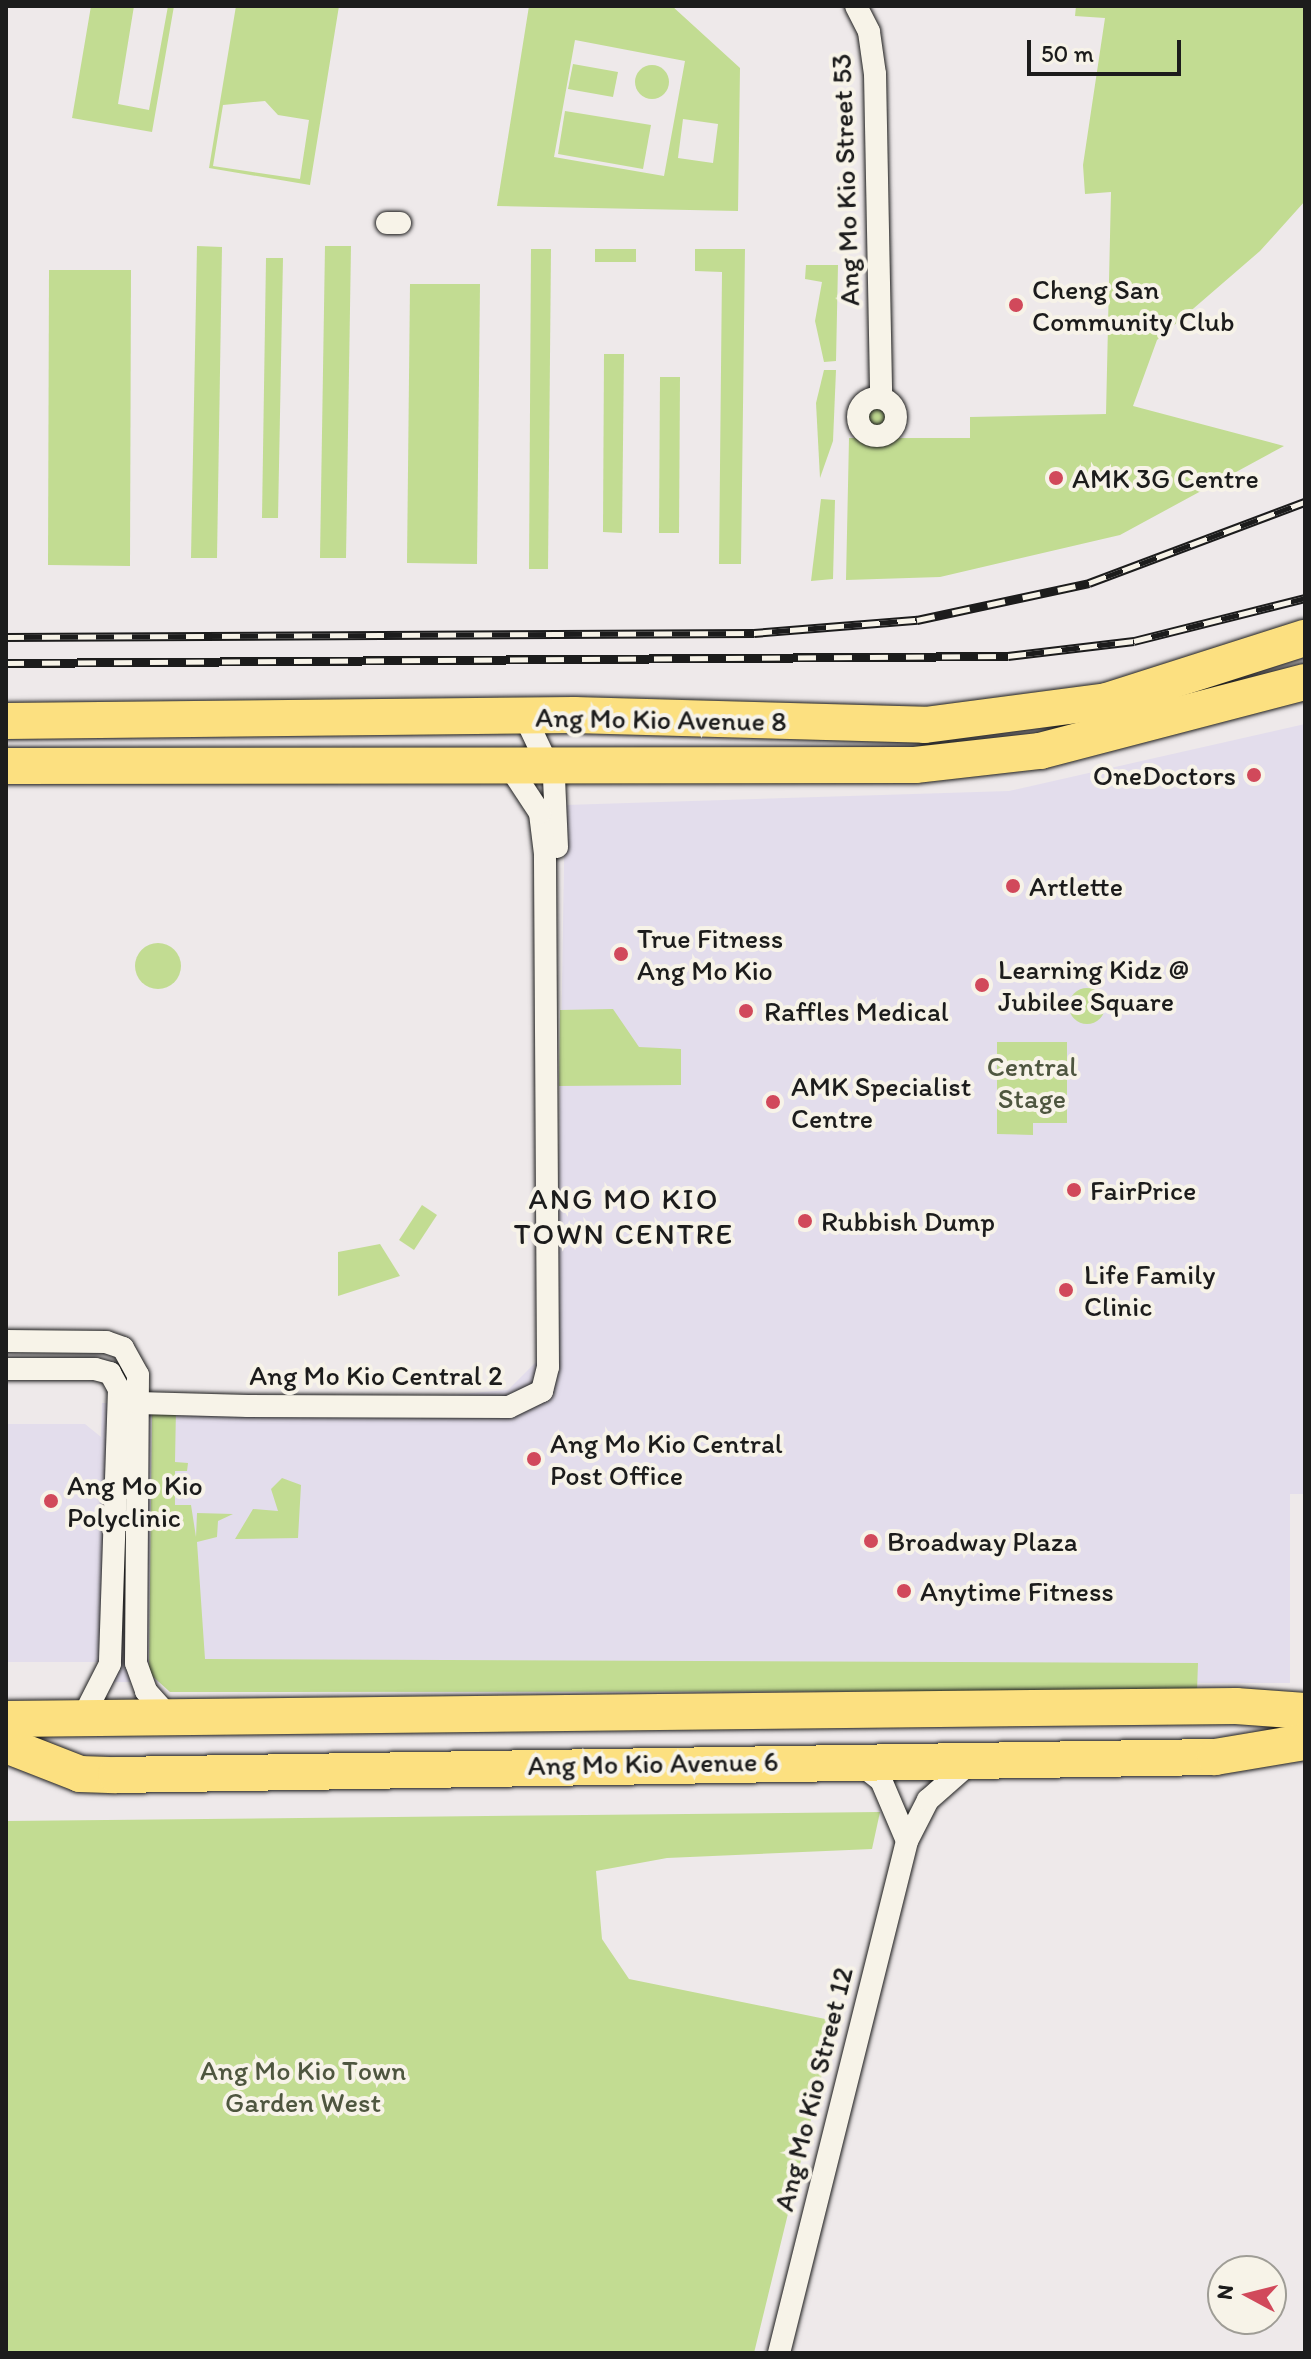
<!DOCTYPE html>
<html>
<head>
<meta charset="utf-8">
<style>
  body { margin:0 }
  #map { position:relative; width:1311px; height:2359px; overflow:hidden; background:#eee9ea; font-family:Itim,sans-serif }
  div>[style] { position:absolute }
  .built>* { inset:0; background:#e3ddec }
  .green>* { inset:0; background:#c2dc92 }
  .round { border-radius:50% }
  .roads { filter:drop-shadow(0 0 2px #1c1c1c) drop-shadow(0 0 2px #1c1c1c) }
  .street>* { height:22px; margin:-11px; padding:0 11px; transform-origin:11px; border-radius:11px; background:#f7f3e8 }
  .street>.ring { margin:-11px; padding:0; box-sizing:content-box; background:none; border:22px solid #f7f3e8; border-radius:50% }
  .primary>* { height:36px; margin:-18px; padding:0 18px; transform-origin:18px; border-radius:18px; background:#fce080 }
  .rail>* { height:9px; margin-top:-4.5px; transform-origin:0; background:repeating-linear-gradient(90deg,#f7f3e8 0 18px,#1c1c1c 0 36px); box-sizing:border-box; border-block:2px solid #1c1c1c }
  .dots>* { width:22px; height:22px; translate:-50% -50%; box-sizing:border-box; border:4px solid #f7f3e8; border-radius:50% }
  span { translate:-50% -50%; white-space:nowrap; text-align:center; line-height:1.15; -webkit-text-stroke:8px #f7f3e8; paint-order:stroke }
  .street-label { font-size:28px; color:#1c1c1c }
  .poi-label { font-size:28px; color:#1c1c1c }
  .left { translate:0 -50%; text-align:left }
  .right { translate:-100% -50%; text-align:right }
  .park-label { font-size:28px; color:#4e563f }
  .neighbourhood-label { font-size:30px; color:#1c1c1c; letter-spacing:2px }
  .frame { position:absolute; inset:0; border:8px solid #1c1c1c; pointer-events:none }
  .north { position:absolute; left:1207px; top:2255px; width:80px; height:80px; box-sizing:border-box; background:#f7f3e8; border:2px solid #9f9d96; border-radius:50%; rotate:277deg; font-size:22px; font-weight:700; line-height:32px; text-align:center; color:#1c1c1c }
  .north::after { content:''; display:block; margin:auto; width:28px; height:36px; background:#d1495b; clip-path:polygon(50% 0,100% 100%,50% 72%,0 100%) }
  .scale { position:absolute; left:1027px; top:40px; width:154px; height:36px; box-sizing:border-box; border:4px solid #1c1c1c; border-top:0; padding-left:10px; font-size:24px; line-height:28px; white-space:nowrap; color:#1c1c1c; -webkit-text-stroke:6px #f7f3e8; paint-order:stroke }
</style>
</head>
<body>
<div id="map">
  <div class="built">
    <i style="clip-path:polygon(1305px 724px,1305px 1494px,1290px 1494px,1290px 1683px,102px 1682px,101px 1662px,6px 1662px,6px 1424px,85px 1424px,101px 1437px,102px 1403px,352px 1403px,508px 1390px,536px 1362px,558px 1224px,565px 805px,1009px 791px)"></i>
  </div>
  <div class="green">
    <i style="clip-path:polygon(91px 6px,134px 6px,118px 104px,149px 110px,168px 6px,174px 6px,152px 132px,72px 118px)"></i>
    <i style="clip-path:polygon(evenodd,236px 6px,339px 6px,310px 185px,209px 168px,236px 6px,265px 101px,278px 115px,309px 120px,300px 179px,213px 166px,223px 105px,265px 101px)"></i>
    <i style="clip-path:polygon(evenodd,529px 6px,672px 6px,740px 68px,738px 211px,497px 206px,529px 6px,575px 40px,685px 61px,664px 176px,554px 157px,575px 40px,529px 6px,683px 119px,718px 124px,713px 163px,678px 158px,683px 119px)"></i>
    <i style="clip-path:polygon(1076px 6px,1305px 6px,1305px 201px,1260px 251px,1157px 340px,1133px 406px,1284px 446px,1120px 535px,940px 577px,846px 580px,849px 438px,970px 438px,970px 417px,1106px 414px,1111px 192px,1085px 194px,1083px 165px,1105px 18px,1075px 16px)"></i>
    <i style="clip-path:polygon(573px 64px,618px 72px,613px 97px,568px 89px)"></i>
    <i class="round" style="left:635px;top:65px;width:34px;height:34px"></i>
    <i style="clip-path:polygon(565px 111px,651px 125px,643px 169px,558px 154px)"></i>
    <i style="clip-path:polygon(197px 246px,222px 247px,217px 558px,191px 558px)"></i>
    <i style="clip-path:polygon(325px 246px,351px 246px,346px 558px,320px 558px)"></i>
    <i style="clip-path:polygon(531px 249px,551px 249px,548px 569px,529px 569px)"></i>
    <i style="clip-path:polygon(595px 249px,636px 249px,636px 262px,595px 262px)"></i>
    <i style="clip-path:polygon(695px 249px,745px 249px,741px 564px,719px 564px,722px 272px,695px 271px)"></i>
    <i style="clip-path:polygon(266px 258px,283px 258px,278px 518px,262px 518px)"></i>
    <i style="clip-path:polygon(806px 265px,838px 265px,836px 361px,824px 362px,815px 321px,822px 282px,805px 279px)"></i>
    <i style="clip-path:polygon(49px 270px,131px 270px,130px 566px,48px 565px)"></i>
    <i style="clip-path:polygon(410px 284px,480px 284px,477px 564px,407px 563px)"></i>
    <i style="clip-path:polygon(604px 354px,624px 354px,622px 533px,603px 532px)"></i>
    <i style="clip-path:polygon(824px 370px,836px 370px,833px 441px,820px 478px,816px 403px)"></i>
    <i style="clip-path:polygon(660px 377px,680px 377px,679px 533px,659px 533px)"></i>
    <i class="round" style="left:864px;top:404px;width:26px;height:26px"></i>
    <i style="clip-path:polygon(821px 499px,835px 500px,833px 579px,811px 581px)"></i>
    <i class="round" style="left:135px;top:943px;width:46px;height:46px"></i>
    <i class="round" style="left:1069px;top:988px;width:36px;height:36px"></i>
    <i style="clip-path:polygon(613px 1009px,639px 1047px,681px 1049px,681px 1085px,559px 1086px,560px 1010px)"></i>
    <i style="clip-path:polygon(997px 1042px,1067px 1042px,1067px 1123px,1033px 1123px,1033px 1135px,997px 1134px)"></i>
    <i style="clip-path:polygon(422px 1205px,437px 1215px,414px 1250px,399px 1240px)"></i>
    <i style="clip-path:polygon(380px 1244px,400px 1276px,338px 1296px,338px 1252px)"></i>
    <i style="clip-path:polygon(176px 1408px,175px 1462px,188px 1463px,187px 1471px,175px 1471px,175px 1505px,191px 1505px,196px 1537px,197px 1513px,233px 1514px,218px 1521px,217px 1537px,197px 1542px,205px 1659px,1198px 1663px,1197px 1691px,170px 1692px,149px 1673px,152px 1409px)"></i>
    <i style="clip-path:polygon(282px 1478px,301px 1485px,298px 1538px,235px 1539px,253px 1509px,278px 1511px,271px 1489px)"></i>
    <i style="clip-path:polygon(880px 1812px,872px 1849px,667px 1858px,596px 1871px,602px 1939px,629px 1979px,835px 2021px,754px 2353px,6px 2353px,6px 1821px)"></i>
  </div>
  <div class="roads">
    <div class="street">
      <i style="left:856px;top:6px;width:29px;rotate:63deg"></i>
      <i style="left:869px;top:32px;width:42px;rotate:81.9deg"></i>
      <i style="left:875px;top:74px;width:324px;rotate:88.9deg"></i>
      <i style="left:387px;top:223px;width:13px"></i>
      <i class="ring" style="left:858px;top:398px;width:16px;height:16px"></i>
      <i style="left:524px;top:715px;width:70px;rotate:64.5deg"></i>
      <i style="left:554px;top:778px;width:69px;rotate:87.5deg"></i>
      <i style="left:6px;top:1341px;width:100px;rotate:0.6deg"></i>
      <i style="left:106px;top:1342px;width:18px;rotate:19deg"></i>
      <i style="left:123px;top:1348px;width:31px;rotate:61deg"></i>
      <i style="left:138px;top:1375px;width:288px;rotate:90.4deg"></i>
      <i style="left:136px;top:1663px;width:30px;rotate:70deg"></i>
      <i style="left:146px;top:1691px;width:36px;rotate:48deg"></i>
      <i style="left:6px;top:1369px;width:89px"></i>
      <i style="left:95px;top:1369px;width:16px;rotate:15deg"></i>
      <i style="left:110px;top:1373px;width:18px;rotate:61deg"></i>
      <i style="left:119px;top:1389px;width:275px;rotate:91.9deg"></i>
      <i style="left:110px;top:1664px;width:62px;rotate:117deg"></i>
      <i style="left:119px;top:1389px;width:24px;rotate:36deg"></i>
      <i style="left:138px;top:1403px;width:110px;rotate:1.6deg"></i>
      <i style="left:248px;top:1406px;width:261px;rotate:0.2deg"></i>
      <i style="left:509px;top:1407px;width:37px;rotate:-26deg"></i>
      <i style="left:542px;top:1391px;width:25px;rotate:-76deg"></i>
      <i style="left:548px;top:1367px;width:513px;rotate:-90.34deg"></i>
      <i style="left:545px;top:854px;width:41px;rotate:-97deg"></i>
      <i style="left:540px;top:813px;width:60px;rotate:-123.4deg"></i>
      <i style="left:859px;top:1763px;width:28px;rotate:38deg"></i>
      <i style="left:881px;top:1780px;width:66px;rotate:66.9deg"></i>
      <i style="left:779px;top:2353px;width:528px;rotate:-75.96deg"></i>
      <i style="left:907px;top:1841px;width:46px;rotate:-62.9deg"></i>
      <i style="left:928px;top:1800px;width:56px;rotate:-41.4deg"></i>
    </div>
    <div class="primary">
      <i style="left:6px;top:721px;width:568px;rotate:-0.61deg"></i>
      <i style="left:574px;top:715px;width:351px;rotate:1.6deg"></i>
      <i style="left:925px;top:725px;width:184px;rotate:-7.5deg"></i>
      <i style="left:1107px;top:701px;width:208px;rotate:-17.7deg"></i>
      <i style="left:6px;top:766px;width:909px;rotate:-0.06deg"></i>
      <i style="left:915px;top:765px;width:126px;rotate:-6.4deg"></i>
      <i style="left:1040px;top:751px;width:274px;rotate:-14.6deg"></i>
      <i style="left:6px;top:1719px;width:1230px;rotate:-0.61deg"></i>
      <i style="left:1236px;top:1706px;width:69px;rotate:4.1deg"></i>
      <i style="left:6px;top:1745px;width:79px;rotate:21.4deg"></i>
      <i style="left:80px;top:1774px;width:36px;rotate:2deg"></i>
      <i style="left:116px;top:1775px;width:1099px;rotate:-0.94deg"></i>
      <i style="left:1215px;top:1757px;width:91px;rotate:-9.5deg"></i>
    </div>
  </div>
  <div class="rail">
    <i style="left:6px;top:637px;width:748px;rotate:-0.31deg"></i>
    <i style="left:754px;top:633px;width:164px;rotate:-4.6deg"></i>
    <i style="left:917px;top:620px;width:176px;rotate:-12.1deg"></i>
    <i style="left:1089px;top:583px;width:231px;rotate:-20.6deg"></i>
    <i style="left:6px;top:663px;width:1002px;rotate:-0.4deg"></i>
    <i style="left:1008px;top:656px;width:127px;rotate:-6.8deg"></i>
    <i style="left:1134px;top:641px;width:176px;rotate:-14.1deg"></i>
  </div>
  <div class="dots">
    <i style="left:1016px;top:305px;background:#d1495b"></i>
    <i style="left:1056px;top:478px;background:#d1495b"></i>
    <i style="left:1254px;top:775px;background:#d1495b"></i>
    <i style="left:1013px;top:886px;background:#d1495b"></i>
    <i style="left:621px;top:954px;background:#d1495b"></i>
    <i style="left:982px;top:985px;background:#d1495b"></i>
    <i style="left:746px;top:1011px;background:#d1495b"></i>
    <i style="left:773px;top:1102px;background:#d1495b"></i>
    <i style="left:1074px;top:1190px;background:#d1495b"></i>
    <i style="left:805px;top:1221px;background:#d1495b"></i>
    <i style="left:1066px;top:1290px;background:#d1495b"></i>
    <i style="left:534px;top:1459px;background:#d1495b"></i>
    <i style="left:51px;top:1501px;background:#d1495b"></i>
    <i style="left:871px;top:1541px;background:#d1495b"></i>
    <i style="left:904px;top:1591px;background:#d1495b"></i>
  </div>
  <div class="street-label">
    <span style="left:845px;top:180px;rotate:-92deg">Ang Mo Kio Street 53</span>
    <span style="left:661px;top:719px;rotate:1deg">Ang Mo Kio Avenue 8</span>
    <span style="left:376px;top:1375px">Ang Mo Kio Central 2</span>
    <span style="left:653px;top:1763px;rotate:-1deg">Ang Mo Kio Avenue 6</span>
    <span style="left:813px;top:2089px;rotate:-76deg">Ang Mo Kio Street 12</span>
  </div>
  <div class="poi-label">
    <span class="left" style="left:1032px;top:305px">Cheng San<br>Community Club</span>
    <span class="left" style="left:1072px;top:478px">AMK 3G Centre</span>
    <span class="right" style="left:1236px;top:775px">OneDoctors</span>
    <span class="left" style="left:1029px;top:886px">Artlette</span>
    <span class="left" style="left:637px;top:954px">True Fitness<br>Ang Mo Kio</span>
    <span class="left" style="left:998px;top:985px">Learning Kidz @<br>Jubilee Square</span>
    <span class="left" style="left:764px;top:1011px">Raffles Medical</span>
    <span class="left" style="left:791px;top:1102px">AMK Specialist<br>Centre</span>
    <span class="left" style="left:1090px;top:1190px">FairPrice</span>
    <span class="left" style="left:821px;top:1221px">Rubbish Dump</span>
    <span class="left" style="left:1084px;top:1290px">Life Family<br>Clinic</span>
    <span class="left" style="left:550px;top:1459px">Ang Mo Kio Central<br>Post Office</span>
    <span class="left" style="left:67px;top:1501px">Ang Mo Kio<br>Polyclinic</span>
    <span class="left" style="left:887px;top:1541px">Broadway Plaza</span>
    <span class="left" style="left:920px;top:1591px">Anytime Fitness</span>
  </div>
  <div class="park-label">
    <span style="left:1032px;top:1082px">Central<br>Stage</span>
    <span style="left:303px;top:2086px">Ang Mo Kio Town<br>Garden West</span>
  </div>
  <div class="neighbourhood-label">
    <span style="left:624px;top:1216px">ANG MO KIO<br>TOWN CENTRE</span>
  </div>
  <div class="frame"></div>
  <div class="north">N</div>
  <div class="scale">50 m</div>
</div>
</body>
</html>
